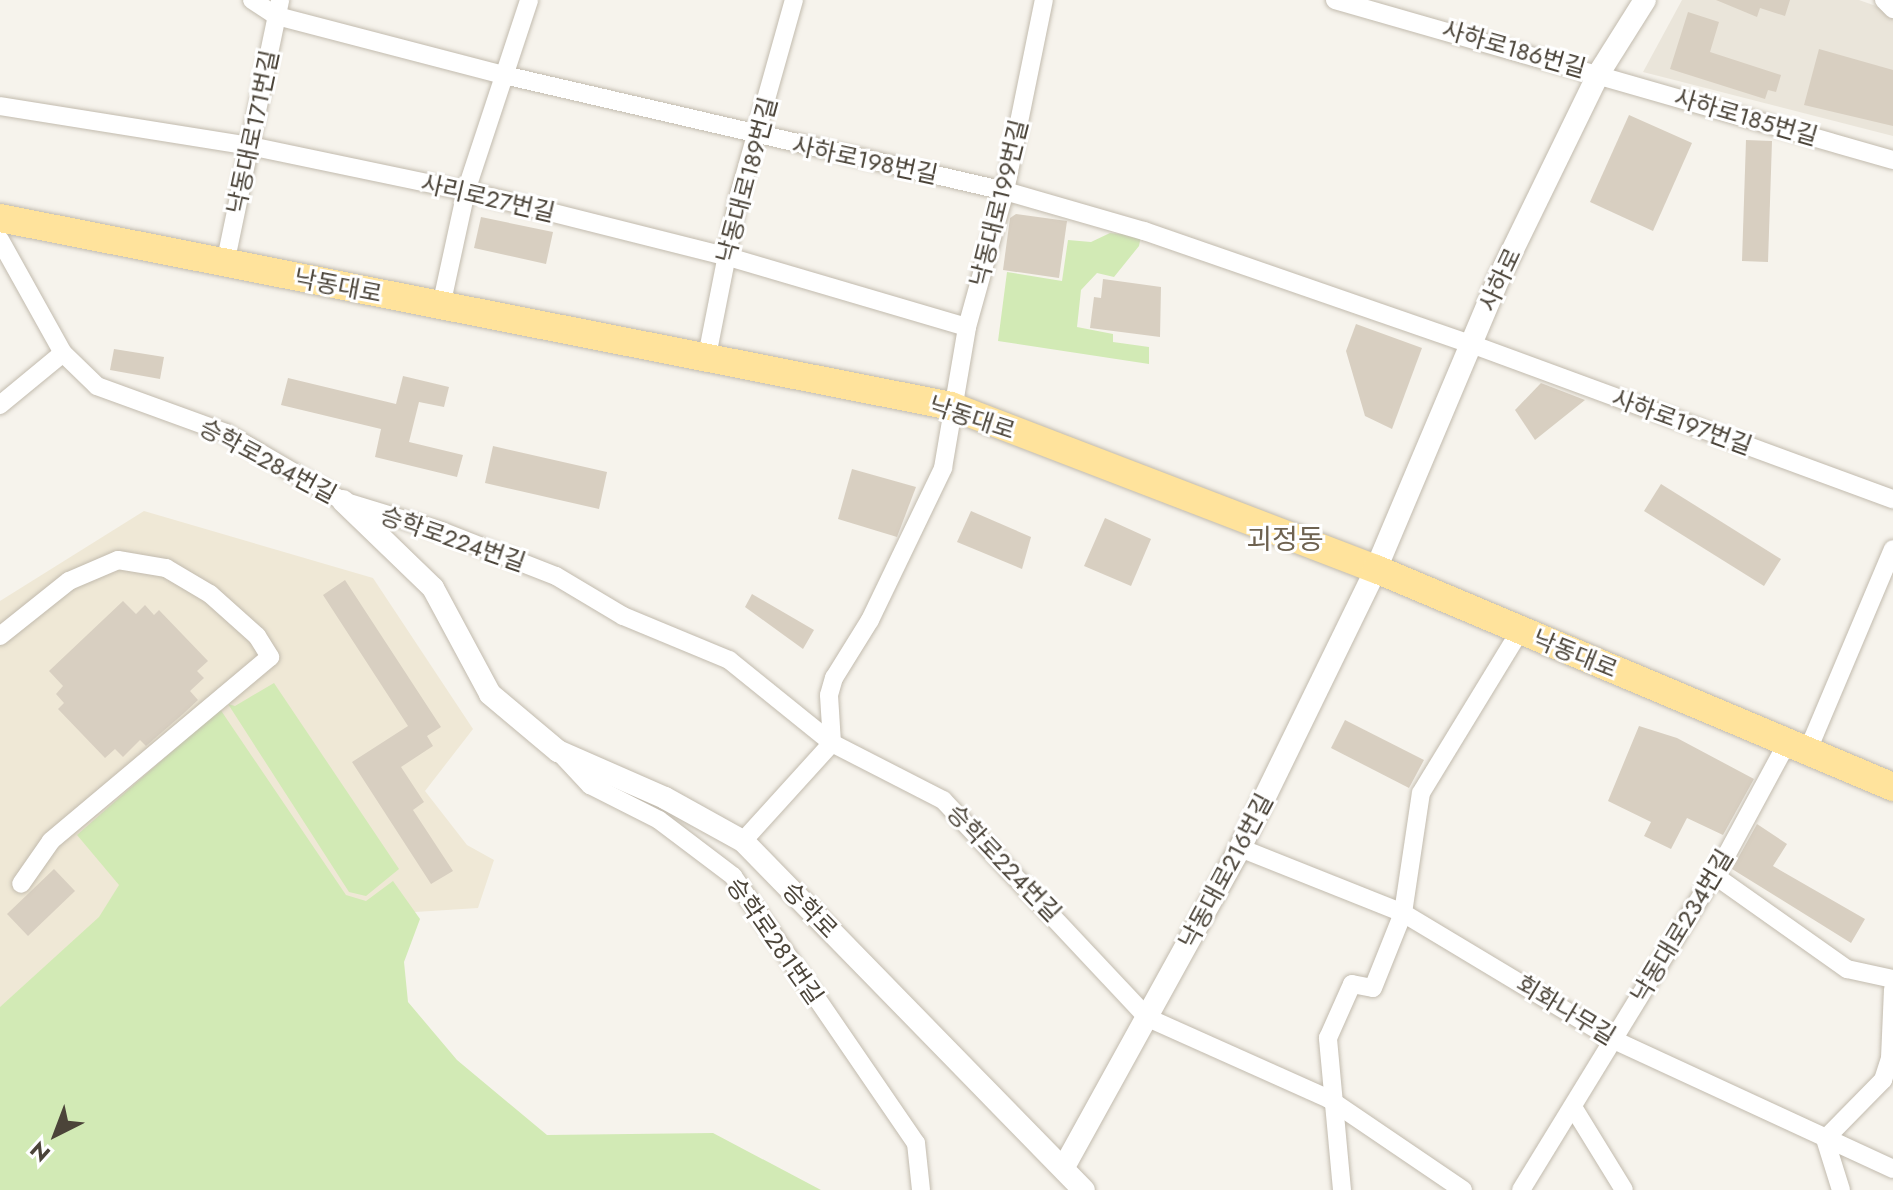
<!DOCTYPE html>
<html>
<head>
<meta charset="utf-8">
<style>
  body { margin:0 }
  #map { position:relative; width:1893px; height:1190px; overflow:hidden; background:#f6f3ec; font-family:Jost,"Noto Sans KR",sans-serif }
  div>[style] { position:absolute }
  .residential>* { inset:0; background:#eae5da }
  .education>* { inset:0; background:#efe8d6 }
  .green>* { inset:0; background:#d2eab5 }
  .building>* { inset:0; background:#d8cfc1 }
  .roads { filter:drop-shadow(0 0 2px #c2bbae) drop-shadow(0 0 2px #c2bbae) }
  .minor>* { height:18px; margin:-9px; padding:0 9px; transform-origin:9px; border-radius:9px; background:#fff }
  .tertiary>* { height:22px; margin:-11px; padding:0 11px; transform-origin:11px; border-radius:11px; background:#fff }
  .primary>* { height:28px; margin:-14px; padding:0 14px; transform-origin:14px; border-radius:14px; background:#ffe39c }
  span { translate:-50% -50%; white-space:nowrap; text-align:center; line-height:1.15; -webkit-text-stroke:6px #fff; paint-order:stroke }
  .street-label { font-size:24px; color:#4b4439 }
  .quarter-label { font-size:28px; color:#6e6250 }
  .north { position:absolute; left:16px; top:1094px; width:80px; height:80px; -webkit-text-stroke:6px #fff; paint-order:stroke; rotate:222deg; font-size:22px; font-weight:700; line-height:32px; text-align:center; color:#4b4439 }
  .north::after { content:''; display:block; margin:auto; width:28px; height:36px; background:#4b4439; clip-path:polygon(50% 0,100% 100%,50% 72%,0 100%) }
</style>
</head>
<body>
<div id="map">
  <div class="residential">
    <i style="clip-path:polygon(1682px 0,1859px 0,1893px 12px,1893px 136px,1643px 72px)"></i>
  </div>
  <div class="education">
    <i style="clip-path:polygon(144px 511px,373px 578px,473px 729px,425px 791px,467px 845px,494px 860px,478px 908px,321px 918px,0 1066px,0 601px)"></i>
  </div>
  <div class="green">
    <i style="clip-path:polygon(1110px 233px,1141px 236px,1139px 246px,1114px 277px,1097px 273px,1081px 290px,1077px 327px,1113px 334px,1113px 342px,1149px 347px,1149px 364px,998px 341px,1007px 272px,1062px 281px,1068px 240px,1091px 242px)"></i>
    <i style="clip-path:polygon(274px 683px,399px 869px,366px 896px,349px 892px,228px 704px,235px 706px)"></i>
    <i style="clip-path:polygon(220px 709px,346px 895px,366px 901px,393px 881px,420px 919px,404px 962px,408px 1002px,457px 1060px,547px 1135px,713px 1133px,821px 1190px,0 1190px,0 1007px,99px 917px,119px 885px,77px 835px)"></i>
  </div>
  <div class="building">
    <i style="clip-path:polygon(1716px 0,1790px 0,1785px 16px,1760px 8px,1757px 17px)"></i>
    <i style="clip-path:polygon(1688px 12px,1719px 22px,1710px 52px,1781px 75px,1776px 92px,1768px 90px,1765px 99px,1670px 69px)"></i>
    <i style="clip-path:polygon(1819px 49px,1893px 70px,1893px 126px,1804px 105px)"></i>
    <i style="clip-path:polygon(1629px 115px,1692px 143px,1653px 231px,1590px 202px)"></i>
    <i style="clip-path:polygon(1746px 140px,1772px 141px,1768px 262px,1742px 261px)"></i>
    <i style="clip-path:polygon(1016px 214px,1067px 221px,1059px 278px,1003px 270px,1010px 218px)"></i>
    <i style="clip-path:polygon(481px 217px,553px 232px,546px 264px,474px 248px)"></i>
    <i style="clip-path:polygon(1103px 279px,1161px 287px,1160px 337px,1090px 328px,1094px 297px,1101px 298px)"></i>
    <i style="clip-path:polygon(1356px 324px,1422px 348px,1392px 429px,1365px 416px,1346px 351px)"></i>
    <i style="clip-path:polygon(114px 349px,164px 357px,160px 379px,110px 370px)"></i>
    <i style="clip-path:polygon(403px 376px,449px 387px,444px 407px,419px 402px,409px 442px,463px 455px,457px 477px,375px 457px,381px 429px,281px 405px,288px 378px,396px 404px)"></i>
    <i style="clip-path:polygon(1541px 383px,1585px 400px,1535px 440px,1515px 410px)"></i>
    <i style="clip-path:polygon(493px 446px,607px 472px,599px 509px,485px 483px)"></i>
    <i style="clip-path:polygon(852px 469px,916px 487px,897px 537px,838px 519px)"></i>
    <i style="clip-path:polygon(1661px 484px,1781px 559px,1764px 586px,1644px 511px)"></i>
    <i style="clip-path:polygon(971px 511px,1031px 537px,1022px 569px,957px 542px)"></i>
    <i style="clip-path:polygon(1105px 518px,1151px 539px,1131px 586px,1084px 566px)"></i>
    <i style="clip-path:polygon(345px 580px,441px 727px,427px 736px,433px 746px,401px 767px,424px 802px,413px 810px,453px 871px,431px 884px,352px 762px,408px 726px,323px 595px)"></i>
    <i style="clip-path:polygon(752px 594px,814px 630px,803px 649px,745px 607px)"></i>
    <i style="clip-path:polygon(123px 601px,136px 614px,145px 605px,154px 615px,159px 610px,208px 661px,197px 671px,204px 678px,190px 691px,198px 700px,183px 714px,146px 746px,140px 740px,123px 757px,115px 749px,105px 758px,58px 709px,64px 703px,56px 694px,63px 686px,49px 671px)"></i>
    <i style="clip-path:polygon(1345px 720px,1424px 760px,1409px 788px,1331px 748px)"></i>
    <i style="clip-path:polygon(1639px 726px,1677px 738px,1754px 779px,1723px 835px,1687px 818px,1671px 849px,1644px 836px,1651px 822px,1608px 801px)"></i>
    <i style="clip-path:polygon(1757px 824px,1787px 844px,1773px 866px,1865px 919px,1851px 943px,1732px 869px)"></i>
    <i style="clip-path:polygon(54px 869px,75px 891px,28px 936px,7px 914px)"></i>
  </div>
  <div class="roads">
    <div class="minor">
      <i style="left:252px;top:0;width:30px;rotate:33deg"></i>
      <i style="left:277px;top:16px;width:235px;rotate:14.6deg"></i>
      <i style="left:504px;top:75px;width:514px;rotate:13.04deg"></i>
      <i style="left:1005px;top:191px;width:145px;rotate:16.1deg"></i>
      <i style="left:1144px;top:231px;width:346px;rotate:19.1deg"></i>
      <i style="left:1471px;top:344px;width:450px;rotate:20.2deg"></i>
      <i style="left:1335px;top:0;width:580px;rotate:16deg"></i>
      <i style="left:1884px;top:0;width:13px;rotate:45deg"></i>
      <i style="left:0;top:106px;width:253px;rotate:9.1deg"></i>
      <i style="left:250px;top:146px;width:221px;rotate:11.8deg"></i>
      <i style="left:466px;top:191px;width:267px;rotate:14.1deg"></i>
      <i style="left:725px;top:256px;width:252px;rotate:16.4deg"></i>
      <i style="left:0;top:240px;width:129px;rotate:60.9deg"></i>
      <i style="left:63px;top:353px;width:82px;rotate:140.5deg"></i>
      <i style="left:225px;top:264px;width:270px;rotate:-78.2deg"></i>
      <i style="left:441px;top:306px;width:118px;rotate:-77.7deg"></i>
      <i style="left:466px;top:191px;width:201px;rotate:-71.7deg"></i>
      <i style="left:63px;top:353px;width:47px;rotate:44.1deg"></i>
      <i style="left:97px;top:386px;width:137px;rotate:20deg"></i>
      <i style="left:226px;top:433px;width:135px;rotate:30.2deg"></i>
      <i style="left:343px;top:501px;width:102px;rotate:17deg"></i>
      <i style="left:441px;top:531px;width:123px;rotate:21.4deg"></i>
      <i style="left:556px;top:576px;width:78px;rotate:30.8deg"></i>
      <i style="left:623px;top:616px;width:115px;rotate:22.5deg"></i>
      <i style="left:729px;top:660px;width:132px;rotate:38.9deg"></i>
      <i style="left:832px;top:743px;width:125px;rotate:27.2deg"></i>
      <i style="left:943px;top:800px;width:299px;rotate:46.8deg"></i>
      <i style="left:1148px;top:1018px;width:198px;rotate:24.1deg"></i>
      <i style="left:1329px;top:1099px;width:162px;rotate:34.2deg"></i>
      <i style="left:706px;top:361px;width:165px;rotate:-78.8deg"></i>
      <i style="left:738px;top:199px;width:207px;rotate:-74.3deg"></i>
      <i style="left:0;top:636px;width:88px;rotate:-38.6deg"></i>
      <i style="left:69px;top:581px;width:53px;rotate:-23.2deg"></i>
      <i style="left:118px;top:560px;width:49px;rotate:9.5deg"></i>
      <i style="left:166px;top:568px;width:51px;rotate:30.6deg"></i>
      <i style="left:210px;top:594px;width:63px;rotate:41.8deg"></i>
      <i style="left:257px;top:636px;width:25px;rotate:58deg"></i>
      <i style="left:270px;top:657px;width:286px;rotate:140deg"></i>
      <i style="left:51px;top:841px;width:52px;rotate:124.9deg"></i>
      <i style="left:1808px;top:750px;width:218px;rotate:-67.1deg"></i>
      <i style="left:563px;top:756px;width:40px;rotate:47deg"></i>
      <i style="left:590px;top:785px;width:77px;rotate:26.9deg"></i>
      <i style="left:659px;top:820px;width:93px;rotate:37.1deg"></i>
      <i style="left:733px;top:876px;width:324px;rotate:55.6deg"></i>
      <i style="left:916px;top:1143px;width:47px;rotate:83.9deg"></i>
      <i style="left:743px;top:841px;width:132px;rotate:-47.8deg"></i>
      <i style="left:832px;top:743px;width:48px;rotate:-93.6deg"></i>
      <i style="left:829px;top:695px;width:18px;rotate:-74deg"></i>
      <i style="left:834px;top:678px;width:68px;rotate:-58.2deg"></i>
      <i style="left:870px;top:620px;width:169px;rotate:-64.3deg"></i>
      <i style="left:943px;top:468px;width:143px;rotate:-80.3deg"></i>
      <i style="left:967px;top:327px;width:141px;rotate:-74.4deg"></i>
      <i style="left:1005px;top:191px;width:195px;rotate:-78.5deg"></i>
      <i style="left:1240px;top:848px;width:175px;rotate:21.7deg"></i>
      <i style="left:1403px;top:913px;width:246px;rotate:31deg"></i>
      <i style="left:1614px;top:1040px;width:307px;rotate:24.8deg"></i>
      <i style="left:1714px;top:875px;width:163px;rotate:35.3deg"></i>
      <i style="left:1847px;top:969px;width:47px;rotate:12.3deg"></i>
      <i style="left:1573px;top:1107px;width:97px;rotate:58.4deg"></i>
      <i style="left:1342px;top:1190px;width:153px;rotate:-95.3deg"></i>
      <i style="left:1328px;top:1038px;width:59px;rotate:-66deg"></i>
      <i style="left:1352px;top:984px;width:21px;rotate:11deg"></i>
      <i style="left:1373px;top:988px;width:81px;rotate:-68.2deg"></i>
      <i style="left:1403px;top:913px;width:121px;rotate:-81.5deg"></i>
      <i style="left:1421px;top:793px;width:190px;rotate:-58.6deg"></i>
      <i style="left:1521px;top:1190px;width:394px;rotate:-58.5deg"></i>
      <i style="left:1727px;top:854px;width:128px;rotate:-61.6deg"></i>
      <i style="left:1841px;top:1190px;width:53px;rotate:-107.4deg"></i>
      <i style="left:1825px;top:1139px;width:83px;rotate:-45.5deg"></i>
      <i style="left:1883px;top:1080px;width:23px;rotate:-72deg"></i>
      <i style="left:1890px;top:1058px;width:69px;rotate:-87.5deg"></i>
    </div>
    <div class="tertiary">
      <i style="left:343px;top:501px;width:125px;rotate:44deg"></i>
      <i style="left:433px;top:588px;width:120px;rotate:61.7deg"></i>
      <i style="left:490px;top:694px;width:89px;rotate:40deg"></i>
      <i style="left:558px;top:751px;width:117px;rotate:23.7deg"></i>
      <i style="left:665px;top:798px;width:89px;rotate:28.9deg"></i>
      <i style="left:743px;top:841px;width:488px;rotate:45.7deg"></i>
      <i style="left:1064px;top:1167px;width:364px;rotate:-61.1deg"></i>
      <i style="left:1240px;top:848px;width:310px;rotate:-64deg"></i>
      <i style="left:1376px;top:569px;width:316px;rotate:-67.1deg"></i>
      <i style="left:1499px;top:278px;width:228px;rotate:-64deg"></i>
      <i style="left:1599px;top:73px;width:86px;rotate:-57.8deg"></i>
    </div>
    <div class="primary">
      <i style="left:0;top:218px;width:969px;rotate:11.18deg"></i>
      <i style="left:951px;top:406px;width:455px;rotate:21deg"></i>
      <i style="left:1376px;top:569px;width:561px;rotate:22.86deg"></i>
    </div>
  </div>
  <div class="street-label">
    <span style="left:1514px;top:49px;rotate:16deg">사하로186번길</span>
    <span style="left:1746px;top:117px;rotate:16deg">사하로185번길</span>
    <span style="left:253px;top:132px;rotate:-78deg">낙동대로171번길</span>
    <span style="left:865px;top:160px;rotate:12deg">사하로198번길</span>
    <span style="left:747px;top:180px;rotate:-75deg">낙동대로189번길</span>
    <span style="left:488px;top:198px;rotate:13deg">사리로27번길</span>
    <span style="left:999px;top:203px;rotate:-76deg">낙동대로199번길</span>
    <span style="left:1500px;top:280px;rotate:-65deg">사하로</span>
    <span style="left:338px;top:286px;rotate:11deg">낙동대로</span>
    <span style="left:972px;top:418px;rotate:18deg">낙동대로</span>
    <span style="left:1682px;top:422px;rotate:20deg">사하로197번길</span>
    <span style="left:268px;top:461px;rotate:28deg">승학로284번길</span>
    <span style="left:453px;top:539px;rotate:19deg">승학로224번길</span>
    <span style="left:1575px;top:654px;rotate:22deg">낙동대로</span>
    <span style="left:1004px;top:863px;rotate:46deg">승학로224번길</span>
    <span style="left:1226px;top:871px;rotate:-62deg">낙동대로216번길</span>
    <span style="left:810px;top:910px;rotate:46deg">승학로</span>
    <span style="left:1682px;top:926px;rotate:-59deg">낙동대로234번길</span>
    <span style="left:775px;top:941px;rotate:55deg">승학로281번길</span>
    <span style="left:1566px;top:1010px;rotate:31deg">회화나무길</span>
  </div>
  <div class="quarter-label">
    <span style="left:1285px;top:540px">괴정동</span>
  </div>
  <div class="north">N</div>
</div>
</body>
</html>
